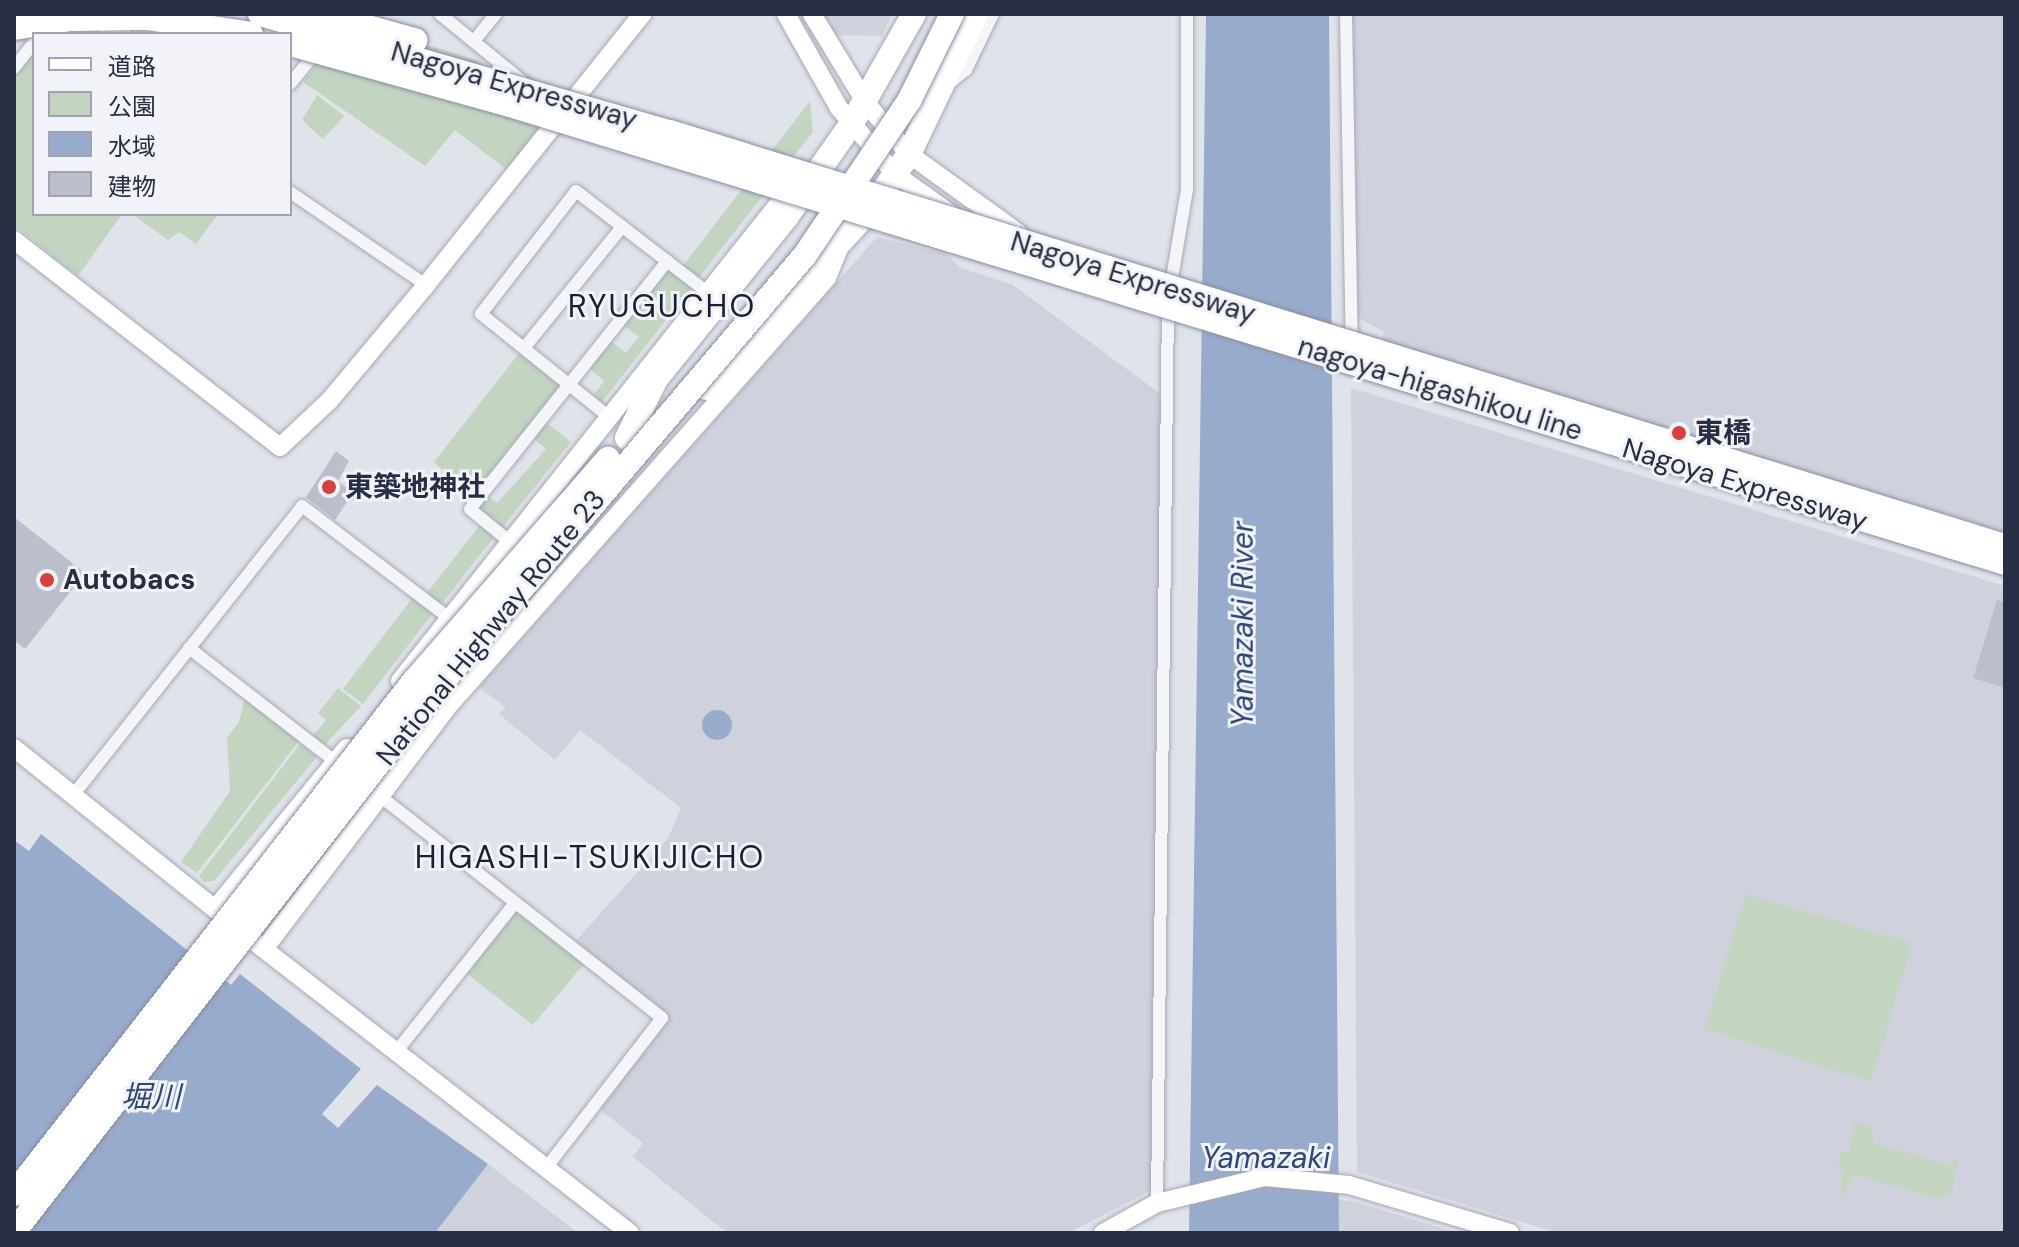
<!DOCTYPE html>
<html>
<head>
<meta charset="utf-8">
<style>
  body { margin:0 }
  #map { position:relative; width:2019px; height:1247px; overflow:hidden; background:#e1e3eb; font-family:"DM Sans","Noto Sans JP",sans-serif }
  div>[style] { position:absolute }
  .built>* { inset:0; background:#cfd2dd }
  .green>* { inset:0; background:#c3d5c1 }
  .water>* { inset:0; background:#99abcd }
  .round { border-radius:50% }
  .building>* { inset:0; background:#bbbecb }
  .roads { filter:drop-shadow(0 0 2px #a6a9b6) drop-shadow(0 0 2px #a6a9b6) }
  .street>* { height:12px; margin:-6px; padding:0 6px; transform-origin:6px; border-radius:6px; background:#f4f5f9 }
  .secondary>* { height:18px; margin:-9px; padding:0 9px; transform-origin:9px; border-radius:9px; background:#fff }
  .highway>* { height:24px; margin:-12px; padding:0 12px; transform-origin:12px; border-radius:12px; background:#fff }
  .bridges { filter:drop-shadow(0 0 2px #878ea3) drop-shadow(0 0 2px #878ea3) }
  .highway-bridge>* { height:24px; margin:-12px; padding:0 12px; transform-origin:12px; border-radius:12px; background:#fff }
  .dots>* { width:22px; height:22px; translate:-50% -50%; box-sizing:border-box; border:4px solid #f1f3f8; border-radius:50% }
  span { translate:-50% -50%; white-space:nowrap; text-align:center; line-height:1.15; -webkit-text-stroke:6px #f1f3f8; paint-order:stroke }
  .street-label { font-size:28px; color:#282e44 }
  .poi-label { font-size:28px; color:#282e44; font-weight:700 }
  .left { translate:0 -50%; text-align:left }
  .water-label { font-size:30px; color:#2f457b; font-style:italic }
  .quarter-label { font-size:32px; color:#1a1f35; letter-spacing:2px }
  .frame { position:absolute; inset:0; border:16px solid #282e44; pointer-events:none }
  .legend { position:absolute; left:32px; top:32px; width:260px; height:184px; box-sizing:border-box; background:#f1f3f8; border:2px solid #a1a4b0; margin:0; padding:10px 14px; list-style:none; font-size:24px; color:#282e44 }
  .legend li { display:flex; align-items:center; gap:16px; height:40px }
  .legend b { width:40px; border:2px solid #a1a4b0 }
</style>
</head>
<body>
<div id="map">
  <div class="built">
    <i style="clip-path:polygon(823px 14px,892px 14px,882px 36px,835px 35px)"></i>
    <i style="clip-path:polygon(1350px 14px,2005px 14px,2005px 532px,1382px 341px,1384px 332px,1354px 315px)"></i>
    <i style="clip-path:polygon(877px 237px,947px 254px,959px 267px,1013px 285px,1162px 395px,1152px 1190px,1068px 1233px,727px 1233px,633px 1157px,643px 1143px,599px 1109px,670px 1018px,575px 942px,668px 838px,681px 808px,580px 730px,555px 760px,499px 714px,505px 707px,479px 687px)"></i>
    <i style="clip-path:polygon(1351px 388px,2005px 586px,2005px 1233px,1558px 1233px,1357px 1172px)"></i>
    <i style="clip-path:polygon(488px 1164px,578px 1233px,435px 1233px)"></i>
    <i style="clip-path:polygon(1339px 1199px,1359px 1203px,1458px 1233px,1339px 1233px)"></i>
  </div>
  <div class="green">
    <i style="clip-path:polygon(352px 22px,476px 60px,550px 119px,507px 170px,455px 130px,425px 166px,303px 82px)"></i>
    <i style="clip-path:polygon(34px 48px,34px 214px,122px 214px,78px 276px,14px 225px,14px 74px)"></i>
    <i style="clip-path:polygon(317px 95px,344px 116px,323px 139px,302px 120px)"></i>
    <i style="clip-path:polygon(810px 101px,813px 132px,697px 280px,682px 267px)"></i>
    <i style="clip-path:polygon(132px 214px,218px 214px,196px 244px,179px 232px,168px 240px)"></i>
    <i style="clip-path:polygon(670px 269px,692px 287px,601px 403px,593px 396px,604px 381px,588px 367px,609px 340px,626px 353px,639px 337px,622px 324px)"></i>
    <i style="clip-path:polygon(520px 352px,563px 384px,472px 495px,434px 462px)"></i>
    <i style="clip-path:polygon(545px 421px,571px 442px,501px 529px,478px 506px,486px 495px,497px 503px,546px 449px,532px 437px)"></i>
    <i style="clip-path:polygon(480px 525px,494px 537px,441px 605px,426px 594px)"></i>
    <i style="clip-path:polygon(413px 597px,433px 613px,363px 704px,343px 689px)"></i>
    <i style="clip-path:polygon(338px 688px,361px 706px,325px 745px,313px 736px,326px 720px,318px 713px)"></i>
    <i style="clip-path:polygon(245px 697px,299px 741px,197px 873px,181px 862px,230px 791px,227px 738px,239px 722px)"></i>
    <i style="clip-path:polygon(300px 744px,317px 757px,214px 881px,204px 882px,199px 876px)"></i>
    <i style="clip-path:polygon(1746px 894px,1912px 943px,1871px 1082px,1704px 1029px)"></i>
    <i style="clip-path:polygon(517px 909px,584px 964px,533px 1025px,466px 973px)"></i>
    <i style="clip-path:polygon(1854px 1122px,1872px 1127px,1873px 1143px,1948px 1165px,1958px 1160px,1952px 1192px,1938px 1199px,1855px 1175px,1839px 1199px,1843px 1171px,1838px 1164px,1842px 1151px,1850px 1152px)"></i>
  </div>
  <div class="water">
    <i style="clip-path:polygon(1206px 14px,1329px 14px,1339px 1233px,1189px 1233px)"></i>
    <i class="round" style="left:702px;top:710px;width:30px;height:30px"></i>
    <i style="clip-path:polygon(41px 834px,231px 985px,240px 974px,361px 1069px,322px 1114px,338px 1128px,377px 1085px,488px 1164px,435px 1233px,14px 1233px,14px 840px,29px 851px)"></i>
  </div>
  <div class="building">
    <i style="clip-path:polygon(336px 451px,349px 461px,338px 481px,353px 493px,335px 520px,306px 497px)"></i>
    <i style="clip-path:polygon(14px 517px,85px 573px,25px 649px,14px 640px)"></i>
    <i style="clip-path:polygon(1997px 600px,2005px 603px,2005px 688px,1973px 678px)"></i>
  </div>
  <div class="roads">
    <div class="street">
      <i style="left:440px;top:14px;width:112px;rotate:39.2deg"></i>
      <i style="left:1346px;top:14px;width:333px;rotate:89deg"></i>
      <i style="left:474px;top:41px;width:35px;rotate:-51deg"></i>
      <i style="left:14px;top:68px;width:33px;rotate:-52deg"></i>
      <i style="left:290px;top:84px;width:43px;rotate:-50.7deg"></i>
      <i style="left:948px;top:84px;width:23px;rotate:-38deg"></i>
      <i style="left:966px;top:70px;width:62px;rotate:-64.3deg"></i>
      <i style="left:290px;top:192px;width:165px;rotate:34.4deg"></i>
      <i style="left:1170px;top:290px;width:101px;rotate:-80.4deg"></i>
      <i style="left:1187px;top:190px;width:176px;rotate:-90deg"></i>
      <i style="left:524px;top:348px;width:156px;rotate:-51deg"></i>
      <i style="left:608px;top:416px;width:163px;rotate:-141.2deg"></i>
      <i style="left:481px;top:314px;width:155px;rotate:-52.3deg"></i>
      <i style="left:576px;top:191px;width:165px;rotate:37.6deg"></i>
      <i style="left:509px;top:541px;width:50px;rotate:-140.6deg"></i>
      <i style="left:470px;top:509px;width:317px;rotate:-51.5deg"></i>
      <i style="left:189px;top:648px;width:186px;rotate:37.8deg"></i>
      <i style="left:74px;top:794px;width:367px;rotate:-51.6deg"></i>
      <i style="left:302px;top:506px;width:185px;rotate:37.3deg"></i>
      <i style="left:380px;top:796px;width:359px;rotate:38.2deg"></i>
      <i style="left:662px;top:1018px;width:190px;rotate:127.7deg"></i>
      <i style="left:396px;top:1052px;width:191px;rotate:-51.4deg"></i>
      <i style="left:1157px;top:1203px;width:897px;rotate:-89.3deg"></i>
    </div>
    <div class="secondary">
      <i style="left:786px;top:14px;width:108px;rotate:60.6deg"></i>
      <i style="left:839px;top:108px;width:87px;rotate:49.7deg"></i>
      <i style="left:895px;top:174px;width:70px;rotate:35.7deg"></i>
      <i style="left:812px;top:14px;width:104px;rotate:58.8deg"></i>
      <i style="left:866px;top:103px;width:67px;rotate:49.9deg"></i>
      <i style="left:909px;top:154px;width:135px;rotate:35.9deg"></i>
      <i style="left:14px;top:240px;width:337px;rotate:37.9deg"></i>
      <i style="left:280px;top:447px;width:69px;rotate:-43.2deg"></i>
      <i style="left:330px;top:400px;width:150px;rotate:-50.1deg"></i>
      <i style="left:426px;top:285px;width:347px;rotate:-51.4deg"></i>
      <i style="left:400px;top:681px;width:605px;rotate:-51.58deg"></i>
      <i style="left:776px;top:207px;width:29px;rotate:-31deg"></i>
      <i style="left:14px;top:748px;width:269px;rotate:38.7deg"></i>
      <i style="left:215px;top:909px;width:208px;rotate:-50.7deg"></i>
      <i style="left:256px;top:943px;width:473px;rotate:37.8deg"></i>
      <i style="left:264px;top:949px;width:309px;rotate:-52.8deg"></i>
      <i style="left:451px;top:703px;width:567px;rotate:-48.5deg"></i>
      <i style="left:827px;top:278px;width:31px;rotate:-68deg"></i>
      <i style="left:1103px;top:1233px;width:62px;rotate:-29.1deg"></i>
      <i style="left:1157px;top:1203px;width:111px;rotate:-13.5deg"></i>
      <i style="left:1265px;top:1177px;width:84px;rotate:5.4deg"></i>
      <i style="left:1349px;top:1185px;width:168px;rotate:16.6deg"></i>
    </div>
    <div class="highway">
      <i style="left:111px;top:34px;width:8px"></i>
      <i style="left:706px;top:388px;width:241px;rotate:-47.4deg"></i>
      <i style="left:869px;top:211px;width:70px;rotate:-54.9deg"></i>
      <i style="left:909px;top:154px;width:155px;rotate:-64.4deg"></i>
      <i style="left:627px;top:438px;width:66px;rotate:-63.8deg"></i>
      <i style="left:656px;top:379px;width:209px;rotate:-51.2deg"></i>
      <i style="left:787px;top:216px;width:113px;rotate:-55deg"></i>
      <i style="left:852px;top:123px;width:125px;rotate:-60.4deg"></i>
    </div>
  </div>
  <div class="bridges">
    <div class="highway-bridge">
      <i style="left:260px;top:14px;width:427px;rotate:16.1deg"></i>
      <i style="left:670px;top:132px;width:1398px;rotate:17.23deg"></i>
      <i style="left:321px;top:14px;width:98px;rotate:15.5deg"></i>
      <i style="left:14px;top:28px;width:57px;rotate:-9.1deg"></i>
      <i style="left:70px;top:19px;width:77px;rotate:-0.7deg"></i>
      <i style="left:147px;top:18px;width:105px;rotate:8.7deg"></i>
      <i style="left:290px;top:44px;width:228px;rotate:15.5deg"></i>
      <i style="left:510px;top:105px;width:1564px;rotate:17.03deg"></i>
      <i style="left:14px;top:1194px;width:651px;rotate:-52.06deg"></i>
      <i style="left:414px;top:681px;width:295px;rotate:-48.9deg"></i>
      <i style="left:14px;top:1232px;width:684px;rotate:-52.13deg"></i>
      <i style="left:434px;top:692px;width:573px;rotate:-49.67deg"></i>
      <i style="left:805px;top:255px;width:186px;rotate:-56deg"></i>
      <i style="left:909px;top:101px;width:97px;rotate:-63.7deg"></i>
    </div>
  </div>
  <div class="dots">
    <i style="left:1679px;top:433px;background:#d83e3d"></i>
    <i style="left:329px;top:487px;background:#d83e3d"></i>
    <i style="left:47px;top:580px;background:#d83e3d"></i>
  </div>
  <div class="street-label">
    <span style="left:514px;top:86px;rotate:16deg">Nagoya Expressway</span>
    <span style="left:1133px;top:278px;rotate:17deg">Nagoya Expressway</span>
    <span style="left:1440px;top:389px;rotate:17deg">nagoya-higashikou line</span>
    <span style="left:1745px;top:485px;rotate:17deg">Nagoya Expressway</span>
    <span style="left:491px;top:628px;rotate:-51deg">National Highway Route 23</span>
  </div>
  <div class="poi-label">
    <span class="left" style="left:1695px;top:433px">東橋</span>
    <span class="left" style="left:345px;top:487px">東築地神社</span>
    <span class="left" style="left:63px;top:580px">Autobacs</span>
  </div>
  <div class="water-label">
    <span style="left:1243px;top:624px;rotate:-90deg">Yamazaki River</span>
    <span style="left:151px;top:1097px">堀川</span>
    <span style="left:1266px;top:1158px">Yamazaki</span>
  </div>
  <div class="quarter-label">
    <span style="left:662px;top:306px">RYUGUCHO</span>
    <span style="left:590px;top:857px">HIGASHI-TSUKIJICHO</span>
  </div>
  <div class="frame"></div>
  <ul class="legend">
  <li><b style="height:10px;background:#fff"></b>道路</li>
  <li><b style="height:22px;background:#c3d5c1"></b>公園</li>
  <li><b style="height:22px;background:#99abcd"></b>水域</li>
  <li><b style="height:22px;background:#bbbecb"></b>建物</li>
  </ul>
</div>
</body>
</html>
